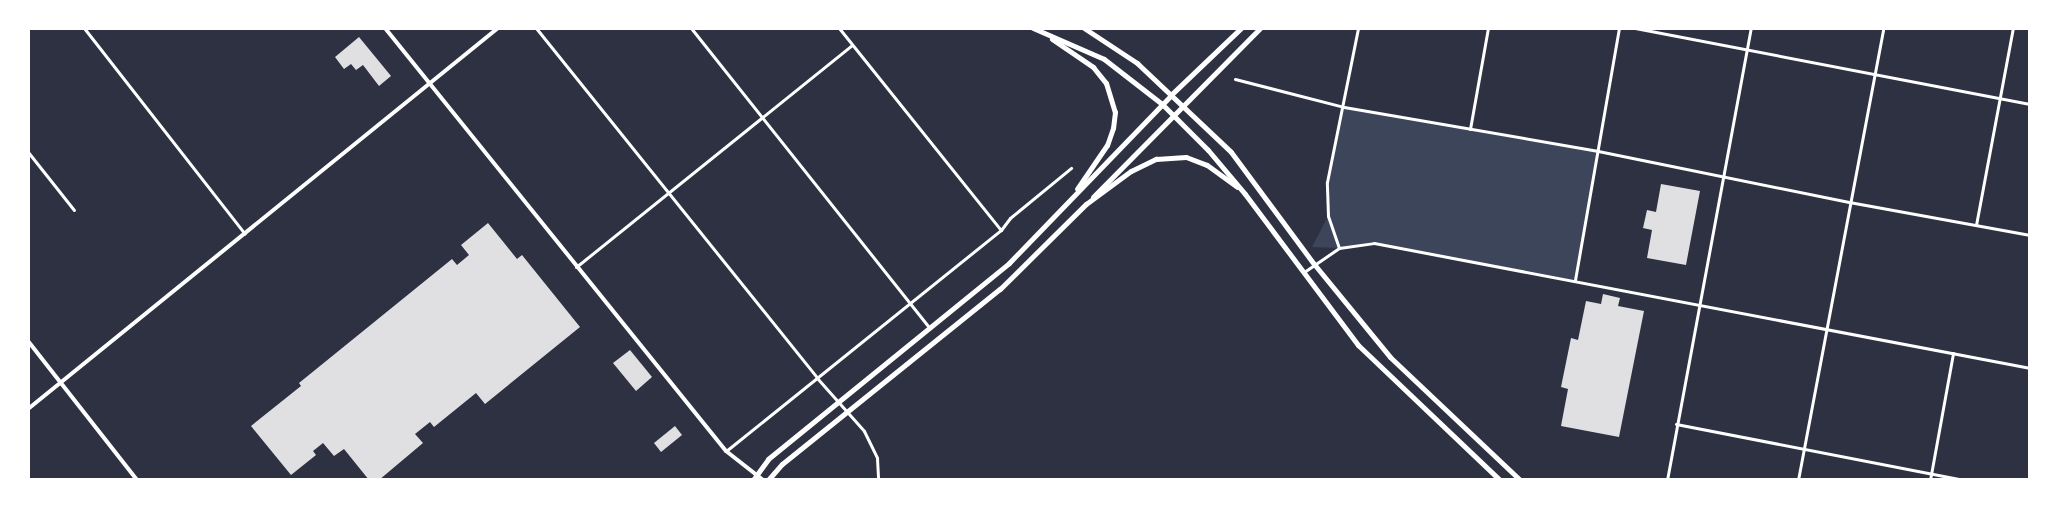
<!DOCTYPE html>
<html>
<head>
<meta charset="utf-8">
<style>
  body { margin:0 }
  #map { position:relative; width:2058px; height:508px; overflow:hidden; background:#2d3142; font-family:"Crimson Pro",serif }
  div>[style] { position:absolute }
  .green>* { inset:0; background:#3c4559 }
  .building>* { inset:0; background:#e0e0e3 }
  .minor>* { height:3px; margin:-1.5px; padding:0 1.5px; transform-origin:1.5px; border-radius:1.5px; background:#fff }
  .tertiary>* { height:4px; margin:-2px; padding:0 2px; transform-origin:2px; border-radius:2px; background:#fff }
  .secondary>* { height:4.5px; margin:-2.25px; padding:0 2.25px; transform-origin:2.25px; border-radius:2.25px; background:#fff }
  .primary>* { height:5px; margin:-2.5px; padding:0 2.5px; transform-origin:2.5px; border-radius:2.5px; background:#fff }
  span { translate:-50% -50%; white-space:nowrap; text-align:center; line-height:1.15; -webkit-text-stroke:4.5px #fff; paint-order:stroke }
  .frame { position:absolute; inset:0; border:30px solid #fff; pointer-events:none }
</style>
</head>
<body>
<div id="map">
  <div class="green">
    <i style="clip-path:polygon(1344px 107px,1598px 151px,1575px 280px,1374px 243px,1339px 248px,1312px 247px,1328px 216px,1327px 182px)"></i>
  </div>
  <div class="building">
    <i style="clip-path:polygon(359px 37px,391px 76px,379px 86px,363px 65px,356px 70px,351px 64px,344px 69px,335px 57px)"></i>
    <i style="clip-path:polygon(1661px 184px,1700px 191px,1686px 265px,1647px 258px,1652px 230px,1643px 228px,1647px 210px,1656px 212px)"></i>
    <i style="clip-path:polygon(488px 223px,517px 259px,522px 255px,580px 327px,485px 404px,476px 393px,434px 427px,430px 422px,415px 434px,423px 443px,379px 480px,369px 480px,344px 449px,334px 456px,323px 443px,313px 451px,316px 455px,291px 475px,251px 426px,301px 386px,299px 383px,452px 259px,457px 265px,469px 255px,461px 245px)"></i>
    <i style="clip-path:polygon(1603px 294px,1620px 298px,1618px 306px,1644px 311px,1619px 437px,1561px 426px,1568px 389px,1561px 387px,1571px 338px,1578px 340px,1586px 301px,1601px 304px)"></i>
    <i style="clip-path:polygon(630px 350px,652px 377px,636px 391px,613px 363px)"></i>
    <i style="clip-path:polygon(675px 426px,682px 435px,661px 452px,654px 443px)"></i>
  </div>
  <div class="minor">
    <i style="left:84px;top:28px;width:261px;rotate:52deg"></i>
    <i style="left:536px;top:28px;width:449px;rotate:51.2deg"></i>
    <i style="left:817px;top:378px;width:71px;rotate:48.4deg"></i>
    <i style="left:864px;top:431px;width:30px;rotate:64deg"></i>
    <i style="left:877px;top:458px;width:22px;rotate:87deg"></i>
    <i style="left:691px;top:28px;width:382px;rotate:51.5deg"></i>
    <i style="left:839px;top:28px;width:259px;rotate:51.3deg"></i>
    <i style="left:1635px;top:28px;width:402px;rotate:10.9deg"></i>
    <i style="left:1235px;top:79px;width:113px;rotate:14.4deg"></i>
    <i style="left:1344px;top:107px;width:258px;rotate:9.8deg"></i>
    <i style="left:1598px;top:151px;width:256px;rotate:11.5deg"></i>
    <i style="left:1849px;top:202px;width:184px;rotate:10.3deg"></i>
    <i style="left:1470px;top:129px;width:103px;rotate:-79.9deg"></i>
    <i style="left:28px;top:152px;width:74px;rotate:51.6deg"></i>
    <i style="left:1976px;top:225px;width:200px;rotate:-79.4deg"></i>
    <i style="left:1339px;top:248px;width:34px;rotate:-109deg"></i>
    <i style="left:1328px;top:216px;width:34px;rotate:-92deg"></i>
    <i style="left:1327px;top:182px;width:157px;rotate:-78.6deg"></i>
    <i style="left:576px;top:267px;width:354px;rotate:-38.8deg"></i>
    <i style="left:1304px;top:272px;width:42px;rotate:-34.4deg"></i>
    <i style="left:1339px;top:248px;width:35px;rotate:-8deg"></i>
    <i style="left:1374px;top:243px;width:668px;rotate:10.79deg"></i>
    <i style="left:1575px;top:280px;width:256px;rotate:-80.1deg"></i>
    <i style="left:1676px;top:424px;width:292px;rotate:11deg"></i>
    <i style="left:726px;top:451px;width:353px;rotate:-38.8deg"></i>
    <i style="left:1001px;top:230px;width:15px;rotate:-53deg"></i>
    <i style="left:1010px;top:218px;width:79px;rotate:-39.3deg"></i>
    <i style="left:1667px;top:480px;width:460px;rotate:-79.5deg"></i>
    <i style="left:1798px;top:480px;width:460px;rotate:-79.3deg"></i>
    <i style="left:1930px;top:480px;width:129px;rotate:-79.7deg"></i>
  </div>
  <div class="tertiary">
    <i style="left:385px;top:28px;width:543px;rotate:51.13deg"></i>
    <i style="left:726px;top:451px;width:47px;rotate:38.1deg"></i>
    <i style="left:28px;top:341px;width:177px;rotate:51.9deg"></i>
    <i style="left:28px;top:409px;width:605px;rotate:-39.03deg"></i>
  </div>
  <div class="secondary">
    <i style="left:1171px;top:95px;width:97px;rotate:-43.7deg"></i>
    <i style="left:1093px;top:197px;width:238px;rotate:-45.3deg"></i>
  </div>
  <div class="primary">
    <i style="left:1033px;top:28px;width:77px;rotate:23.6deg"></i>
    <i style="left:1104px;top:59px;width:73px;rotate:37.8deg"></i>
    <i style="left:1162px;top:104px;width:65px;rotate:45deg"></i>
    <i style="left:1208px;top:150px;width:57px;rotate:49.9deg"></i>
    <i style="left:1245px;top:194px;width:189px;rotate:53.2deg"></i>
    <i style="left:1358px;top:345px;width:196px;rotate:43.6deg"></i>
    <i style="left:1084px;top:28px;width:64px;rotate:33.4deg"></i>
    <i style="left:1137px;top:63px;width:129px;rotate:43.4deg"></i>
    <i style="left:1231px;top:152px;width:139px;rotate:53.5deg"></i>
    <i style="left:1314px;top:264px;width:120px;rotate:50.7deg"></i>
    <i style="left:1390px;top:357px;width:179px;rotate:43.4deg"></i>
    <i style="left:1052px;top:39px;width:50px;rotate:34.3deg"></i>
    <i style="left:1093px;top:67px;width:21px;rotate:51deg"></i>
    <i style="left:1106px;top:83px;width:30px;rotate:73deg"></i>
    <i style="left:1115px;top:112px;width:16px;rotate:97deg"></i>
    <i style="left:1113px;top:128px;width:18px;rotate:109deg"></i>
    <i style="left:1107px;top:145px;width:53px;rotate:124.3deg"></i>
    <i style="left:753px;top:480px;width:26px;rotate:-54deg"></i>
    <i style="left:768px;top:459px;width:311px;rotate:-39.1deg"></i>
    <i style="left:1009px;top:263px;width:233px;rotate:-46deg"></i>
    <i style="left:768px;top:480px;width:21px;rotate:-49deg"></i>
    <i style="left:782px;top:464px;width:280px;rotate:-38.8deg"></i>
    <i style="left:1000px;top:289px;width:121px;rotate:-44.7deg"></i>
    <i style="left:1086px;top:204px;width:56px;rotate:-36.3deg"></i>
    <i style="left:1131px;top:171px;width:28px;rotate:-26deg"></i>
    <i style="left:1156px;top:159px;width:30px;rotate:-4deg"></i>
    <i style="left:1186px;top:157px;width:22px;rotate:21deg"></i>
    <i style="left:1207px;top:165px;width:37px;rotate:36deg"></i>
  </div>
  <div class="frame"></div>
</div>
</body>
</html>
